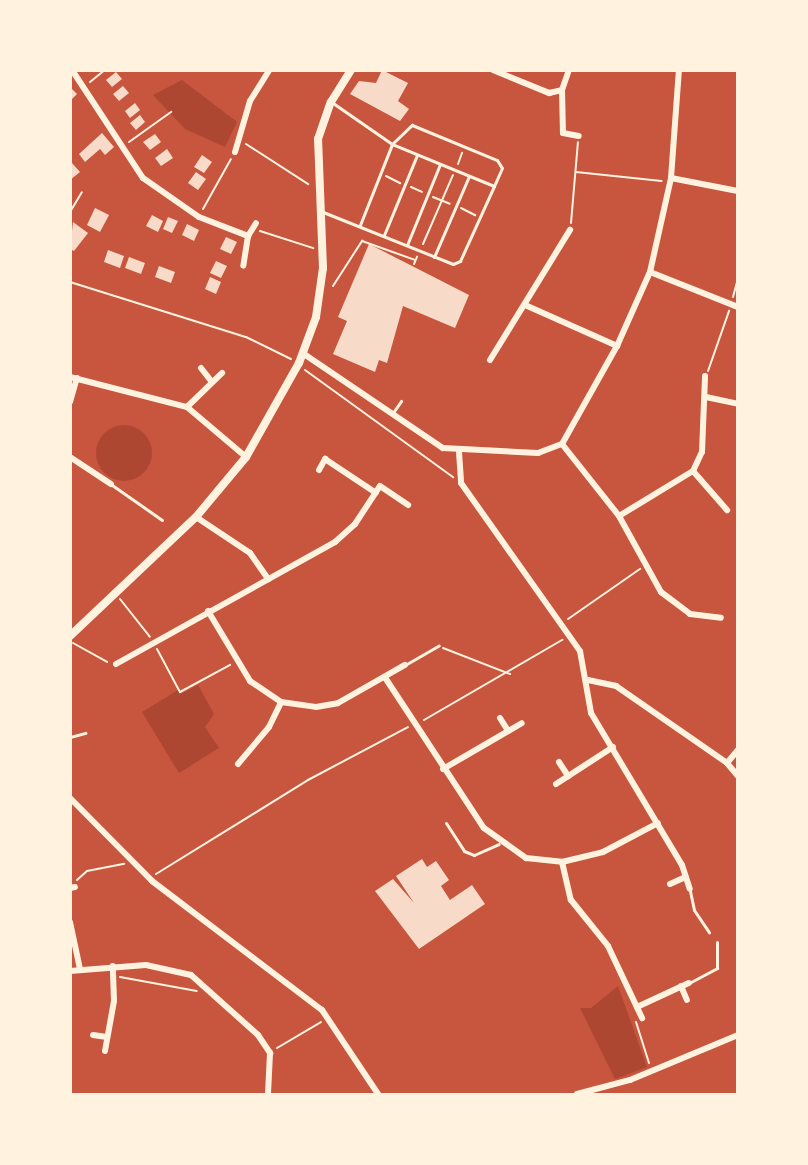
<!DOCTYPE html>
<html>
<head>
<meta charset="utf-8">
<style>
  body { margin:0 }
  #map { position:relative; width:808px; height:1165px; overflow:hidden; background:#c8553d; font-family:"Golos Text",sans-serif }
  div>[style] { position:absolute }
  .green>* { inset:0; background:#ae4732 }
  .round { border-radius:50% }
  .building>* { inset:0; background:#f7dbc8 }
  .path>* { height:2px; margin:-1px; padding:0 1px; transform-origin:1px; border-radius:1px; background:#fff3e0 }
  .service>* { height:3px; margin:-1.5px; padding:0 1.5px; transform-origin:1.5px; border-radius:1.5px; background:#fff3e0 }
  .minor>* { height:6px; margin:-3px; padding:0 3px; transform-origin:3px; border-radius:3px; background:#fff3e0 }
  .tertiary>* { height:8px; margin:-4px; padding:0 4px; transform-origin:4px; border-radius:4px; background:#fff3e0 }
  span { translate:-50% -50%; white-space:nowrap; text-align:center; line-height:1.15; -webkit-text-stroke:5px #fff3e0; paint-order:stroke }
  .frame { position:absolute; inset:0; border:72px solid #fff3e0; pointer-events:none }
</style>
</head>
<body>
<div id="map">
  <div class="green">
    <i style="clip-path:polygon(182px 80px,237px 122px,225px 147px,185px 129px,153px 95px)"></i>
    <i class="round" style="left:96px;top:425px;width:56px;height:56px"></i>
    <i style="clip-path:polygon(198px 685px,214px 714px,205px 727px,219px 748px,179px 773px,142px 712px,178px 690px,181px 694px)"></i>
    <i style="clip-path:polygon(618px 986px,647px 1067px,615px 1079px,580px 1008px,591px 1008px)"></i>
  </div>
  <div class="building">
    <i style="clip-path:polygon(382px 70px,408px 83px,398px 101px,409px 109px,400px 121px,350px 94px,359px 81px,376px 83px)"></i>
    <i style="clip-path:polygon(116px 72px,122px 79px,112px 87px,106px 80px)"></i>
    <i style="clip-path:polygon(123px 86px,129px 93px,119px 101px,113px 94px)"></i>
    <i style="clip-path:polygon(70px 87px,77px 94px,70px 101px)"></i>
    <i style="clip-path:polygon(135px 103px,140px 110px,130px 118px,125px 111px)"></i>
    <i style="clip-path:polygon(140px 115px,145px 122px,136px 130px,130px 123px)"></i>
    <i style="clip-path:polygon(102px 133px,114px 147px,105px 155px,100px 149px,85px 162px,79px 154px)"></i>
    <i style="clip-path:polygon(155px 134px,161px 142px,150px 150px,143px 142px)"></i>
    <i style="clip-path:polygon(167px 149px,173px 158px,161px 166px,155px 158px)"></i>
    <i style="clip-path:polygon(202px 155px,212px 162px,204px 173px,194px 167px)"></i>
    <i style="clip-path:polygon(72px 163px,80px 172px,70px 180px,70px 164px)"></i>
    <i style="clip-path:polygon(196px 172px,206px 179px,198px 190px,188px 183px)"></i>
    <i style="clip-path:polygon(95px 208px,109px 215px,100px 232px,87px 225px)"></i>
    <i style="clip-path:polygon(152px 215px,163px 221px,158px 232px,146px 226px)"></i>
    <i style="clip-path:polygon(168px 217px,178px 221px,172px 233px,163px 229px)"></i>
    <i style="clip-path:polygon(73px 222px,88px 233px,74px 251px,70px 249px)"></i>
    <i style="clip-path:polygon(187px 224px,199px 230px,194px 241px,182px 235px)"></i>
    <i style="clip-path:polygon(226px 237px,237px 242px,231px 254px,220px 249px)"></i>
    <i style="clip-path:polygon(369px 244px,469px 295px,455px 328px,403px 306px,387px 363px,379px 360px,375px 372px,333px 354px,347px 321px,338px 317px)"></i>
    <i style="clip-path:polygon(108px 250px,124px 256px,120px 268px,104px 262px)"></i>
    <i style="clip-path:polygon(129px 257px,145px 263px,141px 274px,125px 268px)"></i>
    <i style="clip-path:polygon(216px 261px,227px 266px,221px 278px,210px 273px)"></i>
    <i style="clip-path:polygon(159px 266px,175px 272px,171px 283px,155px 277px)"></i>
    <i style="clip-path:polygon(210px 277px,221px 282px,216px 294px,205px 289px)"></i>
    <i style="clip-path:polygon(422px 859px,427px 867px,436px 861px,449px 880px,441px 886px,450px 900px,472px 885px,485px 904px,419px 949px,375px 891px,393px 879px,414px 903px,396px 876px)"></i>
  </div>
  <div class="path">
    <i style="left:90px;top:82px;width:19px;rotate:-39deg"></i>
    <i style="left:129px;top:142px;width:52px;rotate:-35.5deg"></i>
    <i style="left:246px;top:144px;width:74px;rotate:32.8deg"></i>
    <i style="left:458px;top:164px;width:12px;rotate:-70deg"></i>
    <i style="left:576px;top:172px;width:86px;rotate:6deg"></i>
    <i style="left:386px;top:176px;width:16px;rotate:27deg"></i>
    <i style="left:411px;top:187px;width:12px;rotate:24deg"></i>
    <i style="left:433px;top:197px;width:18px;rotate:22deg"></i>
    <i style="left:461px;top:208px;width:16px;rotate:27deg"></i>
    <i style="left:203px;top:209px;width:57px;rotate:-60.8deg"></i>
    <i style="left:70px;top:212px;width:23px;rotate:-59deg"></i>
    <i style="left:571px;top:223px;width:81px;rotate:-85.1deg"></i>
    <i style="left:260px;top:231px;width:56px;rotate:17.8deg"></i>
    <i style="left:423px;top:244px;width:75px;rotate:-66.5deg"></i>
    <i style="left:414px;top:264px;width:8px;rotate:-67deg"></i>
    <i style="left:70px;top:282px;width:184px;rotate:17.4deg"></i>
    <i style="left:246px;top:337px;width:50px;rotate:26.1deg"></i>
    <i style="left:333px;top:286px;width:54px;rotate:-57.2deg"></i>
    <i style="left:362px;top:241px;width:56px;rotate:19.7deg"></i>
    <i style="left:733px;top:297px;width:20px;rotate:-75deg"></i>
    <i style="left:305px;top:370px;width:183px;rotate:35.9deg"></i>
    <i style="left:708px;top:371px;width:64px;rotate:-70.7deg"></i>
    <i style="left:120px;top:599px;width:48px;rotate:51.7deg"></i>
    <i style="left:568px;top:619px;width:88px;rotate:-34.8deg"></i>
    <i style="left:73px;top:643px;width:39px;rotate:29deg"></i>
    <i style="left:443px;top:648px;width:72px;rotate:21.2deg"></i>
    <i style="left:157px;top:649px;width:49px;rotate:61.9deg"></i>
    <i style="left:180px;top:692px;width:57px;rotate:-28.4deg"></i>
    <i style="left:424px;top:720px;width:160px;rotate:-30.1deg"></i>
    <i style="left:156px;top:874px;width:179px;rotate:-31.7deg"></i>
    <i style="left:308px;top:780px;width:113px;rotate:-27.9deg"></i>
    <i style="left:77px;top:880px;width:13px;rotate:-42deg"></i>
    <i style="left:87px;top:871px;width:38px;rotate:-11deg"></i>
    <i style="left:120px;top:977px;width:78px;rotate:10.3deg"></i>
    <i style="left:636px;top:1022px;width:43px;rotate:72.4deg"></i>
    <i style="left:277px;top:1048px;width:51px;rotate:-30.6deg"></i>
  </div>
  <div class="service">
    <i style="left:323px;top:212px;width:140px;rotate:21.8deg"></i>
    <i style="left:453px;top:264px;width:8px;rotate:-23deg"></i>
    <i style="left:460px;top:261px;width:82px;rotate:-65.6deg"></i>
    <i style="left:494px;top:186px;width:110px;rotate:-157.6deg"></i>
    <i style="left:392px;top:144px;width:72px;rotate:-145.2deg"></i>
    <i style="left:360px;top:225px;width:87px;rotate:-68.4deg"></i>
    <i style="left:392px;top:144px;width:28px;rotate:-44deg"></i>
    <i style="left:412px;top:125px;width:92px;rotate:22.4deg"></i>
    <i style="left:497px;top:160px;width:9px;rotate:58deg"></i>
    <i style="left:502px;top:168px;width:20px;rotate:114deg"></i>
    <i style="left:384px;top:235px;width:87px;rotate:-67.6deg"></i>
    <i style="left:407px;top:245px;width:87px;rotate:-67.8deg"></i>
    <i style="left:434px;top:257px;width:88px;rotate:-66.6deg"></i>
    <i style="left:392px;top:414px;width:16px;rotate:-55deg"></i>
    <i style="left:112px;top:485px;width:61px;rotate:35deg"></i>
    <i style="left:405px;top:665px;width:39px;rotate:-30deg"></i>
    <i style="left:70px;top:737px;width:16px;rotate:-15deg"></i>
    <i style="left:446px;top:823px;width:33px;rotate:57deg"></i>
    <i style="left:464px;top:851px;width:11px;rotate:22deg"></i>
    <i style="left:474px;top:855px;width:27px;rotate:-24deg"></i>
    <i style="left:690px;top:891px;width:19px;rotate:78deg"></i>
    <i style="left:694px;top:910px;width:27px;rotate:56deg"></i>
    <i style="left:689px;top:983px;width:32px;rotate:-28deg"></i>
    <i style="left:717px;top:968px;width:26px;rotate:-90deg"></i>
  </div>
  <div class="minor">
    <i style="left:72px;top:70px;width:129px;rotate:56.7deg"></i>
    <i style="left:143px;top:178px;width:68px;rotate:34.9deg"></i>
    <i style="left:199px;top:217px;width:53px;rotate:21.2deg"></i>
    <i style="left:248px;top:236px;width:30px;rotate:99deg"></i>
    <i style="left:493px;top:70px;width:61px;rotate:22.3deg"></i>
    <i style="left:549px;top:93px;width:13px;rotate:-13deg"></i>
    <i style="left:562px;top:90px;width:21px;rotate:-71deg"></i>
    <i style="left:562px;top:90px;width:43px;rotate:88.7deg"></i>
    <i style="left:563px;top:133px;width:16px;rotate:11deg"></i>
    <i style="left:235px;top:152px;width:53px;rotate:-73.6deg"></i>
    <i style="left:250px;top:101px;width:36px;rotate:-58deg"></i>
    <i style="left:671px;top:178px;width:68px;rotate:11deg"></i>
    <i style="left:248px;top:236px;width:15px;rotate:-58deg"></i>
    <i style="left:650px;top:272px;width:95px;rotate:21.7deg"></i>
    <i style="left:525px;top:305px;width:101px;rotate:24deg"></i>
    <i style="left:304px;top:354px;width:168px;rotate:34.1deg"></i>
    <i style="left:443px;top:448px;width:95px;rotate:3deg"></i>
    <i style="left:538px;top:453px;width:26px;rotate:-21deg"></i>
    <i style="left:562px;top:444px;width:112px;rotate:-60.7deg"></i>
    <i style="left:617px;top:346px;width:81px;rotate:-66deg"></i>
    <i style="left:650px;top:272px;width:96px;rotate:-77.4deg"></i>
    <i style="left:671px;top:178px;width:108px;rotate:-85.8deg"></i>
    <i style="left:490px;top:360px;width:153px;rotate:-58.4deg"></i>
    <i style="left:201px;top:368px;width:16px;rotate:52deg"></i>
    <i style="left:70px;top:377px;width:121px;rotate:14.4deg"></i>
    <i style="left:187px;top:407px;width:77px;rotate:40.3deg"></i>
    <i style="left:706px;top:397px;width:33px;rotate:12deg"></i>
    <i style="left:70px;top:402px;width:25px;rotate:-74deg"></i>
    <i style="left:187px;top:407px;width:49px;rotate:-44.2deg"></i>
    <i style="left:562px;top:444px;width:92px;rotate:51.6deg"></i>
    <i style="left:619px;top:516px;width:87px;rotate:61.1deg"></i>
    <i style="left:661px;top:592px;width:36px;rotate:37deg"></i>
    <i style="left:690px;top:614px;width:31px;rotate:7deg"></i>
    <i style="left:459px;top:452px;width:31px;rotate:86deg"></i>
    <i style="left:461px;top:483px;width:206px;rotate:54.7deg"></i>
    <i style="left:580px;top:651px;width:63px;rotate:79.9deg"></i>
    <i style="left:591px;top:713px;width:177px;rotate:59.1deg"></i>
    <i style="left:682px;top:865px;width:25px;rotate:72deg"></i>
    <i style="left:70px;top:457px;width:49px;rotate:33.4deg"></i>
    <i style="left:319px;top:470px;width:13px;rotate:-61deg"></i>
    <i style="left:325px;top:459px;width:61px;rotate:33.7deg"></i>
    <i style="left:693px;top:471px;width:52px;rotate:48.9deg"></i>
    <i style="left:619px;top:516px;width:87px;rotate:-31.3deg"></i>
    <i style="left:693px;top:471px;width:21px;rotate:-65deg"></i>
    <i style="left:702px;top:452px;width:76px;rotate:-87.7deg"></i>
    <i style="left:196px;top:517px;width:65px;rotate:33.7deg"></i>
    <i style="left:250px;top:553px;width:32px;rotate:55deg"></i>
    <i style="left:208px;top:611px;width:82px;rotate:59deg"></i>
    <i style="left:250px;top:681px;width:37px;rotate:34deg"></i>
    <i style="left:281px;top:702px;width:35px;rotate:8deg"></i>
    <i style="left:316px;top:707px;width:22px;rotate:-10deg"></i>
    <i style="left:338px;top:703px;width:77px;rotate:-29.6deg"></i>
    <i style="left:116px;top:664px;width:251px;rotate:-29.1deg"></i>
    <i style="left:335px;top:542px;width:27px;rotate:-42deg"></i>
    <i style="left:355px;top:524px;width:45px;rotate:-56.7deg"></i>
    <i style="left:380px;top:486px;width:34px;rotate:34deg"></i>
    <i style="left:386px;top:679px;width:178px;rotate:56.7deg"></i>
    <i style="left:484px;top:828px;width:52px;rotate:35.5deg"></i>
    <i style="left:526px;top:858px;width:36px;rotate:6deg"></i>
    <i style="left:562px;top:862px;width:42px;rotate:-13.7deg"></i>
    <i style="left:603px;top:852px;width:62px;rotate:-27.8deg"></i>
    <i style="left:588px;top:680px;width:29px;rotate:12deg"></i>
    <i style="left:616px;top:686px;width:135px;rotate:34.7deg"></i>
    <i style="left:727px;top:763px;width:17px;rotate:50deg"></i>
    <i style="left:500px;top:718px;width:15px;rotate:58deg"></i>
    <i style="left:559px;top:762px;width:17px;rotate:57deg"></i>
    <i style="left:727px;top:763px;width:17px;rotate:-50deg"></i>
    <i style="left:238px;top:764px;width:48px;rotate:-50deg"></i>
    <i style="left:269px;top:727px;width:28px;rotate:-64deg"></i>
    <i style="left:443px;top:769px;width:91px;rotate:-30.2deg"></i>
    <i style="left:556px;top:784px;width:68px;rotate:-33deg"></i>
    <i style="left:70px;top:798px;width:117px;rotate:45.3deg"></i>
    <i style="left:152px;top:881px;width:213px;rotate:37.2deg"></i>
    <i style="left:322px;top:1010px;width:101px;rotate:56.3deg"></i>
    <i style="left:562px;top:862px;width:39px;rotate:77deg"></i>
    <i style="left:571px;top:900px;width:59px;rotate:51.2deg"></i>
    <i style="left:608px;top:946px;width:80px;rotate:64.7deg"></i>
    <i style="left:670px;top:884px;width:17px;rotate:-24deg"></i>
    <i style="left:70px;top:888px;width:5px;rotate:-11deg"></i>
    <i style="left:70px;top:922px;width:48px;rotate:78deg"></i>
    <i style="left:70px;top:971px;width:76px;rotate:-4.5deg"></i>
    <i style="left:146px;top:965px;width:46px;rotate:12.5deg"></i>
    <i style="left:191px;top:975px;width:90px;rotate:41.8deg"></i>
    <i style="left:258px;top:1035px;width:22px;rotate:56deg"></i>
    <i style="left:270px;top:1053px;width:41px;rotate:92.8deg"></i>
    <i style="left:681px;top:986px;width:15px;rotate:67deg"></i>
    <i style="left:637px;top:1007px;width:57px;rotate:-24.8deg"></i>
    <i style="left:93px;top:1035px;width:14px;rotate:8deg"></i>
    <i style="left:105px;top:1051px;width:51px;rotate:-79.8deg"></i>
    <i style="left:114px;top:1001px;width:35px;rotate:-92deg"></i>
    <i style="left:577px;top:1094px;width:55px;rotate:-14.8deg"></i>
    <i style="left:630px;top:1080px;width:117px;rotate:-22.6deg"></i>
  </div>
  <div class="tertiary">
    <i style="left:70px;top:636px;width:173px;rotate:-43.4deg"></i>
    <i style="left:196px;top:517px;width:78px;rotate:-50.2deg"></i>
    <i style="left:246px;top:457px;width:108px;rotate:-60.6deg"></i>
    <i style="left:299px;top:363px;width:49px;rotate:-69.7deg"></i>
    <i style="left:316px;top:317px;width:49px;rotate:-81.9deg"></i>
    <i style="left:323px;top:268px;width:129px;rotate:-92.2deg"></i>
    <i style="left:318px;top:139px;width:39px;rotate:-71deg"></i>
    <i style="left:331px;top:102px;width:38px;rotate:-58deg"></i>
  </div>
  <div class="frame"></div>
</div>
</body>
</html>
